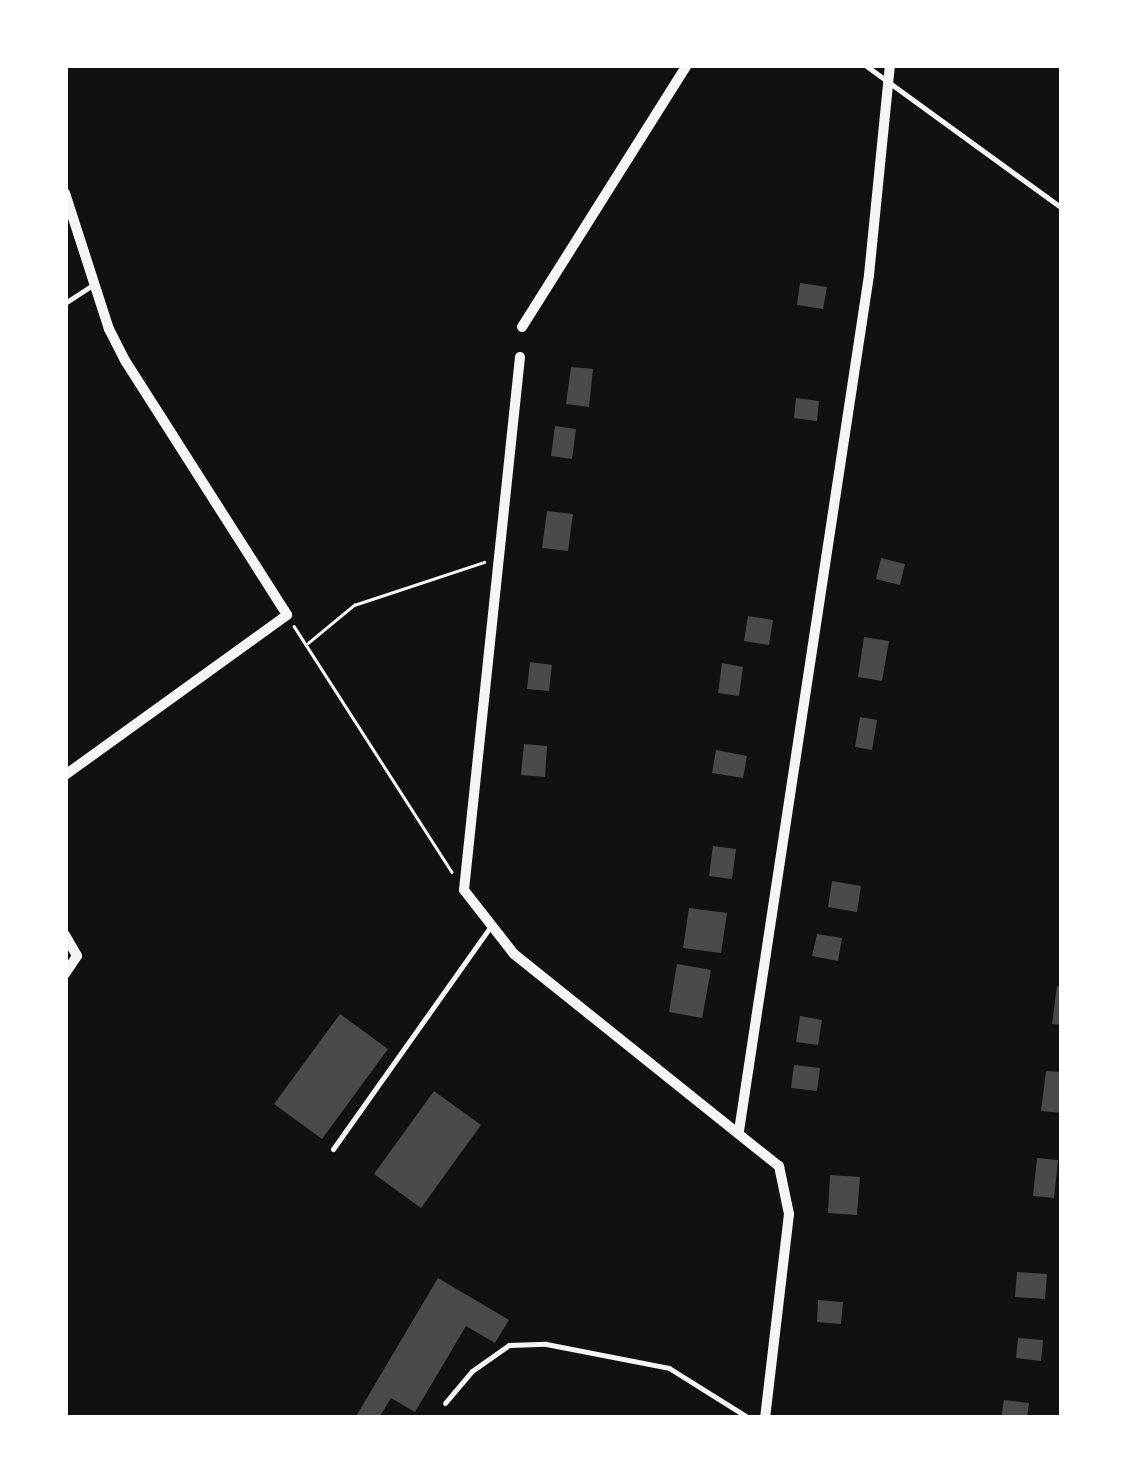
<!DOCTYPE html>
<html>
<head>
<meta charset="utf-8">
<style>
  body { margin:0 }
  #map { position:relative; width:1127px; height:1483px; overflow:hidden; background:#111; font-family:"Exo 2",sans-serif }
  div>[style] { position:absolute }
  .building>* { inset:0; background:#4a4a4a }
  .path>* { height:2.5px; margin:-1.25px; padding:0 1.25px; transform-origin:1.25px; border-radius:1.25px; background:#f5f5f5 }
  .service>* { height:5px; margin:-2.5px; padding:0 2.5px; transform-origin:2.5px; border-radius:2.5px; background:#f5f5f5 }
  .minor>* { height:10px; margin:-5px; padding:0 5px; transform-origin:5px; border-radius:5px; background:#f5f5f5 }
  span { translate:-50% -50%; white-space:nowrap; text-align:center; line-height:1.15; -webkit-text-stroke:8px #fff; paint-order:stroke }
  .frame { position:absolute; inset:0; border:68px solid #fff; pointer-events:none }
</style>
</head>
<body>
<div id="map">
  <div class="building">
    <i style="clip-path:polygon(800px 283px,827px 287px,823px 309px,797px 305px)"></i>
    <i style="clip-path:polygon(571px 367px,593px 369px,589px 407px,566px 404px)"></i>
    <i style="clip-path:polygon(796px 398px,819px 401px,817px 421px,794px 418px)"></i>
    <i style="clip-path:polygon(555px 426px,576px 429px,572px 459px,551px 456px)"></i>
    <i style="clip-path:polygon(547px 511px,573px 514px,568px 551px,542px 548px)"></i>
    <i style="clip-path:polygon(881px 558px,905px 564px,900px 585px,876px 579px)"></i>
    <i style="clip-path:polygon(748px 616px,773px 620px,769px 645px,744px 641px)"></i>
    <i style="clip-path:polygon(864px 637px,889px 641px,882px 681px,858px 677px)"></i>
    <i style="clip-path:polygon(530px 662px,552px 665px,549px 691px,527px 689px)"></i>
    <i style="clip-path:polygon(722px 663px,743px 667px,739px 696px,718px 693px)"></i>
    <i style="clip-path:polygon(860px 717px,877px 720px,872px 750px,855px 747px)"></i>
    <i style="clip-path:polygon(524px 744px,547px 746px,545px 777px,521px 775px)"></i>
    <i style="clip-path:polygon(716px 750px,747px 756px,743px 778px,712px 773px)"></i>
    <i style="clip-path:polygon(713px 846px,736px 849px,732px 879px,709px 876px)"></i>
    <i style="clip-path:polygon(832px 881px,861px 886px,857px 912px,828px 907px)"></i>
    <i style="clip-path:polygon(689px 908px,727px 913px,721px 953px,683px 948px)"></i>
    <i style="clip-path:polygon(817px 934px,842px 938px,838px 961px,812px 956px)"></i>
    <i style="clip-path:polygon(677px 964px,711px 970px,702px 1018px,669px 1012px)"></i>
    <i style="clip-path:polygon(1057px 986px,1062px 987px,1062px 1025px,1052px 1024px)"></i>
    <i style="clip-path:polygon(340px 1014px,388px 1049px,322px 1139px,274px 1104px)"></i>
    <i style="clip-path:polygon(800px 1016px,822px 1020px,818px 1045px,796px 1042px)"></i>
    <i style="clip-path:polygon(794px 1065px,820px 1068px,817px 1091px,791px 1088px)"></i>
    <i style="clip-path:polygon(1046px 1071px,1062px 1072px,1062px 1113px,1041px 1111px)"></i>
    <i style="clip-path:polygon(434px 1091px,481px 1125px,421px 1208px,374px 1174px)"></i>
    <i style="clip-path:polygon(1037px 1158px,1058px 1160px,1054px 1198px,1033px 1196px)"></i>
    <i style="clip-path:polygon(830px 1175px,860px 1177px,857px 1215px,828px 1213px)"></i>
    <i style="clip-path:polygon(1017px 1272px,1047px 1274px,1045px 1299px,1015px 1297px)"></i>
    <i style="clip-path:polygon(438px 1278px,509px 1320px,495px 1343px,466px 1326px,415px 1412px,391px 1398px,379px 1418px,355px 1418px)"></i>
    <i style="clip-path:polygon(818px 1300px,843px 1302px,841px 1324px,817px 1322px)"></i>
    <i style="clip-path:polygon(1018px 1338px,1043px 1340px,1041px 1361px,1016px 1358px)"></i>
    <i style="clip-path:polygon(1004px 1400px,1029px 1403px,1027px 1418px,1001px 1418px)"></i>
  </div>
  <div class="path">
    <i style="left:294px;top:626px;width:292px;rotate:57.3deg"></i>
    <i style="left:308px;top:643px;width:60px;rotate:-39.6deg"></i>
    <i style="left:354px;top:605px;width:137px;rotate:-18.3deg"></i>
  </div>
  <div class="service">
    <i style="left:865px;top:65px;width:243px;rotate:36deg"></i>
    <i style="left:65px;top:303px;width:33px;rotate:-33deg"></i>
    <i style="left:333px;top:1149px;width:270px;rotate:-54.7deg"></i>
    <i style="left:445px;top:1403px;width:42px;rotate:-49.8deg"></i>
    <i style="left:472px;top:1371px;width:45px;rotate:-35.1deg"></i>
    <i style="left:509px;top:1345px;width:37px;rotate:-2deg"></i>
    <i style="left:546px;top:1344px;width:125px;rotate:11deg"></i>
    <i style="left:669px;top:1368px;width:94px;rotate:32deg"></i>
  </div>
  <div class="minor">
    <i style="left:65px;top:193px;width:143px;rotate:72.1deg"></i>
    <i style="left:109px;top:329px;width:37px;rotate:63deg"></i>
    <i style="left:126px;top:362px;width:300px;rotate:57.5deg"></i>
    <i style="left:287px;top:615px;width:274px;rotate:144.2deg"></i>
    <i style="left:522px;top:327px;width:310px;rotate:-57.8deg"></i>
    <i style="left:520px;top:357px;width:536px;rotate:96deg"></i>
    <i style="left:464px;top:890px;width:81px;rotate:52deg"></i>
    <i style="left:514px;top:954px;width:339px;rotate:38.7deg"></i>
    <i style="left:779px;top:1166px;width:49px;rotate:78.2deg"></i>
    <i style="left:789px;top:1214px;width:205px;rotate:96.7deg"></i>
    <i style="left:65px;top:935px;width:24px;rotate:60deg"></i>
    <i style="left:77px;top:956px;width:22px;rotate:124deg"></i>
    <i style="left:739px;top:1131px;width:866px;rotate:-81.36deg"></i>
    <i style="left:869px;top:275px;width:211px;rotate:-84.3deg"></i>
  </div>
  <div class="frame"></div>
</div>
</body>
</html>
